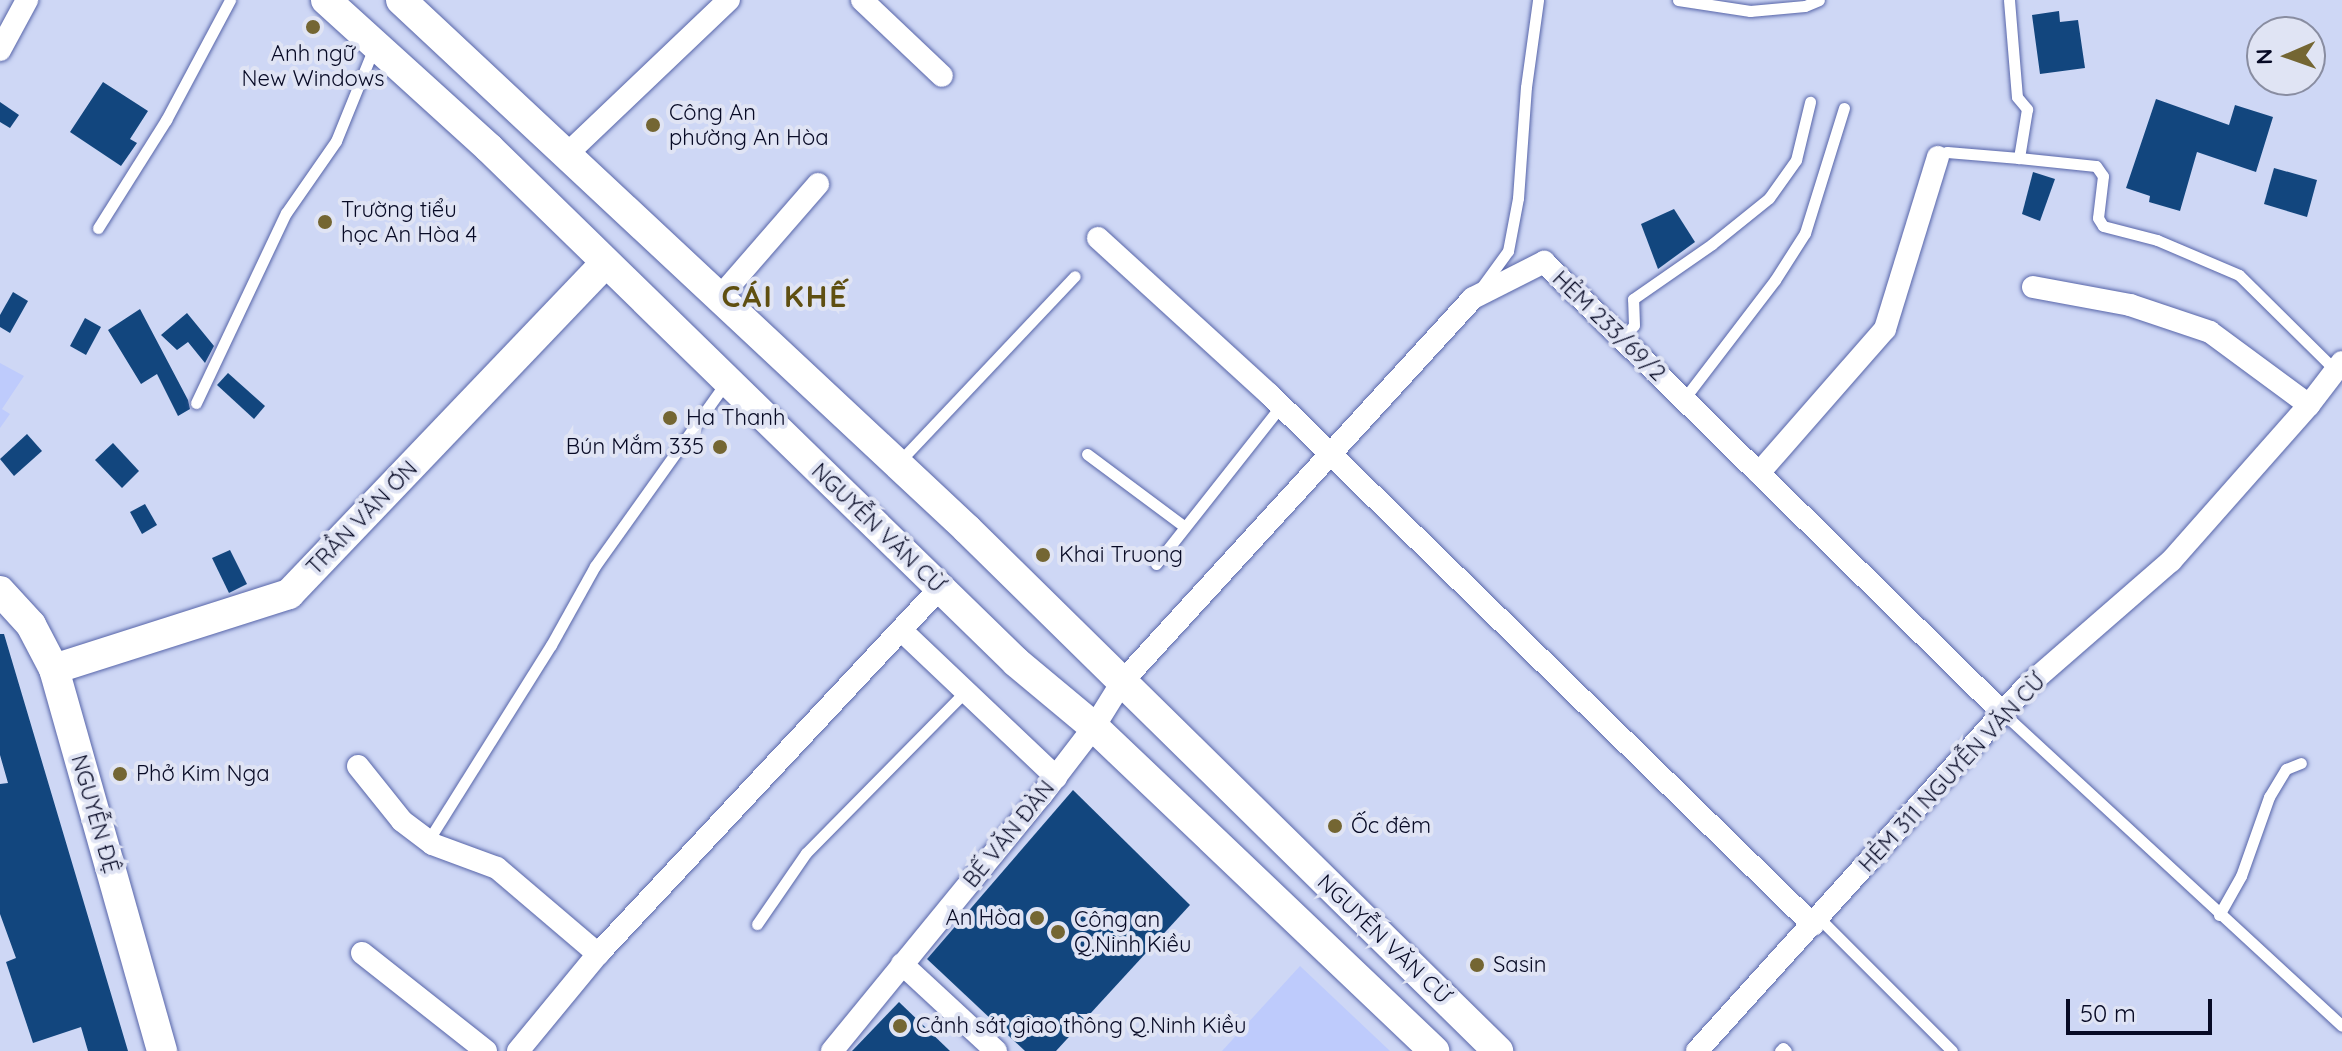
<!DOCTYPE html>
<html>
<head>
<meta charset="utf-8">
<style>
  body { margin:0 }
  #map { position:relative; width:2342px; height:1051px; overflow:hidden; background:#ced7f5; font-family:Quicksand,sans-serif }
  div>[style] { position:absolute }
  .built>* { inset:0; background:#becbfc }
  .building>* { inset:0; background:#12467e }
  .roads { filter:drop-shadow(0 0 2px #5765a9) drop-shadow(0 0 2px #5765a9) }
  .lane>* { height:11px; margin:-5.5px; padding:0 5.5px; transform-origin:5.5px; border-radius:5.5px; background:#fff }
  .street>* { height:22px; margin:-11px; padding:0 11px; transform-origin:11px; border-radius:11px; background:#fff }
  .secondary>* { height:30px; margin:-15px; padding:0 15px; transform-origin:15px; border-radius:15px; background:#fff }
  .dots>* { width:22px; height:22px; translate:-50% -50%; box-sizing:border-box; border:4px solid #e0e4f4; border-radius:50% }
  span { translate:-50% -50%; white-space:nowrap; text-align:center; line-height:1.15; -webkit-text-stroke:8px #e0e4f4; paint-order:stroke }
  .poi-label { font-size:22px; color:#070a25 }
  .left { translate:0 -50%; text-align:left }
  .right { translate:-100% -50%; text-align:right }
  .street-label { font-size:22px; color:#070a25 }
  .district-label { font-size:30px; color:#5f4f11; font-weight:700; letter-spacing:2px }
  .north { position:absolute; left:2246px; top:16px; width:80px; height:80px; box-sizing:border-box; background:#e0e4f4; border:2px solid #898da1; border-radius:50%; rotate:268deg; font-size:22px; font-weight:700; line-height:32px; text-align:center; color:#070a25 }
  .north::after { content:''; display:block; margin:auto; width:28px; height:36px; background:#746633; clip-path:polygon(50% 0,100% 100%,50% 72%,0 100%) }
  .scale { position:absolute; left:2066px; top:999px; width:146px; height:36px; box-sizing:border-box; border:4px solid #070a25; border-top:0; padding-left:10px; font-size:24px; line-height:28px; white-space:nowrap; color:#070a25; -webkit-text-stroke:6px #e0e4f4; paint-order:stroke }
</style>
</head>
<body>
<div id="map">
  <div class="built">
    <i style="clip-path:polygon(0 363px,24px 376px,2px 409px,10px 414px,0 428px)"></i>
    <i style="clip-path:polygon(1300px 966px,1390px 1051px,1222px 1051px)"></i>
  </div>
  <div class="building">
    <i style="clip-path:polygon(2059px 11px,2060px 22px,2078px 20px,2085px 68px,2040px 74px,2032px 15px)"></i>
    <i style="clip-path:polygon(103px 82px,148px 111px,130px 139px,137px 143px,121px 166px,70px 132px)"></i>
    <i style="clip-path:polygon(2156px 99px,2229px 125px,2235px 105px,2273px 117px,2256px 172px,2197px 152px,2180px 211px,2149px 202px,2150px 196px,2126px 188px)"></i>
    <i style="clip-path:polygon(0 102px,19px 115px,10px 128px,0 122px)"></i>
    <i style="clip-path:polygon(2274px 168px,2317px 180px,2307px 217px,2264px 204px)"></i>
    <i style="clip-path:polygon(2033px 172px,2055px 179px,2040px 221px,2022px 214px)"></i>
    <i style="clip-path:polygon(1674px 209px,1695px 242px,1658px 269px,1641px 224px)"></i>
    <i style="clip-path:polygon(13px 292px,28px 301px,10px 333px,0 327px,0 315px)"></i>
    <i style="clip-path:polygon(140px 309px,188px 400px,190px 409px,178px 416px,157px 374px,141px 384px,108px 330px)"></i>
    <i style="clip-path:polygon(187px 313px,214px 346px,205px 363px,188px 342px,177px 350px,161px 335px)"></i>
    <i style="clip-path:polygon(85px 318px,101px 327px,86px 355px,70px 346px)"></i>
    <i style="clip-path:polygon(228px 373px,265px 406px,254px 419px,217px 385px)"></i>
    <i style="clip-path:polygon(27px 434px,42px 451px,14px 476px,0 459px)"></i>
    <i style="clip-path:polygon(113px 443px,139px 471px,122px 488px,95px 460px)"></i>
    <i style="clip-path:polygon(145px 504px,157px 525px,142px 534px,130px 512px)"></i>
    <i style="clip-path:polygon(230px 550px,247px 584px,229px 593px,212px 558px)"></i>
    <i style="clip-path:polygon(0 634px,4px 634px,128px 1051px,88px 1051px,81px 1027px,33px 1043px,6px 962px,16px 958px,0 914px,0 784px,8px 783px,0 755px)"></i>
    <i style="clip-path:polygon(1073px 790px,1190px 905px,1056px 1051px,1025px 1051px,927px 959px)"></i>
    <i style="clip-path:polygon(899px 1002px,950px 1051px,852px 1051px)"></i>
  </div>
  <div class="roads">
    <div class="lane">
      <i style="left:1678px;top:0;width:73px;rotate:8.7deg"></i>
      <i style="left:1750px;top:11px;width:55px;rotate:-5.2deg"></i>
      <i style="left:1805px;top:6px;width:15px;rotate:-23deg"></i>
      <i style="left:2009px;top:0;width:97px;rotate:85.3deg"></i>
      <i style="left:2017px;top:97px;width:16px;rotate:50deg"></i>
      <i style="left:2027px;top:109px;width:50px;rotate:99.3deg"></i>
      <i style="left:2019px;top:158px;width:77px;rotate:5.9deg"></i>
      <i style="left:2096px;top:166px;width:12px;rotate:55deg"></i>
      <i style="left:2103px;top:176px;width:42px;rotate:96.8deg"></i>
      <i style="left:2098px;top:218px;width:9px;rotate:58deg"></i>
      <i style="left:2103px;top:226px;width:56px;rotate:14.5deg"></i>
      <i style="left:2157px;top:240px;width:89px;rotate:23.1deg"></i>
      <i style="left:2239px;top:275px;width:135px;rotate:44.7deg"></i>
      <i style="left:1938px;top:157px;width:10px;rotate:-29deg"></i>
      <i style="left:1947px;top:152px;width:72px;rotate:4.8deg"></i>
      <i style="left:98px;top:228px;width:128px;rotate:-57.8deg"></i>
      <i style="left:166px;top:120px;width:136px;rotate:-61.9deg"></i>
      <i style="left:1481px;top:288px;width:46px;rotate:-53.9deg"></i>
      <i style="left:1508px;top:251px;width:54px;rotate:-79.3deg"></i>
      <i style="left:1518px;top:198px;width:111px;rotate:-85.9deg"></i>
      <i style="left:1526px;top:87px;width:88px;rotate:-82.1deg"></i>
      <i style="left:1622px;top:339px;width:18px;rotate:-49deg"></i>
      <i style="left:1634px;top:325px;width:26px;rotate:-92deg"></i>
      <i style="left:1633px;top:299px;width:96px;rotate:-34.8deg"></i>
      <i style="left:1712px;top:244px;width:73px;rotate:-38.9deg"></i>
      <i style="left:1769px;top:198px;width:47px;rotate:-54.6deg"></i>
      <i style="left:1796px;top:160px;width:60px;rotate:-76.4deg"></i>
      <i style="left:1684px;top:399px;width:150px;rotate:-52.6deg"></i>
      <i style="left:1775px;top:280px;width:56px;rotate:-57.4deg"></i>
      <i style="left:1805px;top:233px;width:131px;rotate:-72.7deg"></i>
      <i style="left:196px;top:403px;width:210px;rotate:-64.7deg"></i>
      <i style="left:286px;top:213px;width:88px;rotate:-55.2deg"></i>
      <i style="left:336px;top:141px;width:104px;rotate:-67.9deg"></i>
      <i style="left:1087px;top:454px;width:122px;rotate:36.7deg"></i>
      <i style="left:898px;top:463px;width:257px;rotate:-46.6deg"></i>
      <i style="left:1156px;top:564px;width:201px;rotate:-51.7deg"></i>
      <i style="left:2003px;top:713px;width:461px;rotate:42.7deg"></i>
      <i style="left:428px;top:841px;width:231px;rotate:-57.9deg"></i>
      <i style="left:551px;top:645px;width:90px;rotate:-60.9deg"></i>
      <i style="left:595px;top:566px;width:227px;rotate:-54.5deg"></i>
      <i style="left:2219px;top:915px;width:45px;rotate:-60.6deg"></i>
      <i style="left:2241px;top:876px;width:84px;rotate:-70.5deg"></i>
      <i style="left:2269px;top:797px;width:33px;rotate:-59deg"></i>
      <i style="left:2286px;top:769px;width:16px;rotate:-22deg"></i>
      <i style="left:1819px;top:918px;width:188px;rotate:45deg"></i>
      <i style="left:757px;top:924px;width:86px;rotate:-55.4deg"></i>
      <i style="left:806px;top:853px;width:226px;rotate:-45.4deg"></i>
      <i style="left:1780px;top:1051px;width:4px;rotate:-45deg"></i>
      <i style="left:1783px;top:1048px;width:4px;rotate:45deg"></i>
    </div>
    <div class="street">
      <i style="left:862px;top:0;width:110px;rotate:43.5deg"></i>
      <i style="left:0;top:50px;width:57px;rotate:-61.6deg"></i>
      <i style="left:566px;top:155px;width:225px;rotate:-43.6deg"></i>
      <i style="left:1098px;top:238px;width:231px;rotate:42.4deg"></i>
      <i style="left:1269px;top:394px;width:760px;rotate:44.31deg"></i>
      <i style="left:2033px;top:287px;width:99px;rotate:10.5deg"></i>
      <i style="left:2130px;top:305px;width:84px;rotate:18.6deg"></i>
      <i style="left:2210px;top:332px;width:123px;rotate:36.4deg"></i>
      <i style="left:719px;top:298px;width:151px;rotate:-49deg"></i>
      <i style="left:1759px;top:473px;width:191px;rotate:-48.8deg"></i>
      <i style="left:1885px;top:329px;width:180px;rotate:-72.9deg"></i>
      <i style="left:901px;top:630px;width:214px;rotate:43.5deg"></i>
      <i style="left:358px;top:766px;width:70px;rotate:51.3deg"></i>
      <i style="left:402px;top:821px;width:38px;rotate:37deg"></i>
      <i style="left:432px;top:844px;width:69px;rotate:20.3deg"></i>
      <i style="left:497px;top:868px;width:133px;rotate:40.4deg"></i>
      <i style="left:362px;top:953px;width:158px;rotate:38.3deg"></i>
      <i style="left:902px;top:964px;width:128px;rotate:42.8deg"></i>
      <i style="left:518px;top:1051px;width:126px;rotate:-50.5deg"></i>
      <i style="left:598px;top:954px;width:501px;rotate:-46.94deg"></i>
      <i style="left:832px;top:1051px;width:330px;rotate:-50.7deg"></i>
      <i style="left:1041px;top:796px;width:87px;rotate:-52.5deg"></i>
      <i style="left:1094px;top:727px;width:53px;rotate:-58.1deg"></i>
      <i style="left:1122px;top:682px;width:520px;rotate:-47.57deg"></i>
      <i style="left:1473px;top:298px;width:80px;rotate:-26.9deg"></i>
      <i style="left:1544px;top:262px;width:643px;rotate:44.5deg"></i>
      <i style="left:1697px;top:1051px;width:491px;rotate:-47.9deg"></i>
      <i style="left:2026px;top:687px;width:192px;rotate:-41deg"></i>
      <i style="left:2171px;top:561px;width:208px;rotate:-48.5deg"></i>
      <i style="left:2309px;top:405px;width:54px;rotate:-52.5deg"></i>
    </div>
    <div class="secondary">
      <i style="left:326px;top:0;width:220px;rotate:42.2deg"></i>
      <i style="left:489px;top:148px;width:736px;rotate:44.28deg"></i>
      <i style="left:1016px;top:662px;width:102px;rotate:39.8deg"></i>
      <i style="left:1094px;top:727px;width:470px;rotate:43.6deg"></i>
      <i style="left:401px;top:0;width:775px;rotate:43.06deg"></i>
      <i style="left:967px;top:529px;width:745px;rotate:44.51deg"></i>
      <i style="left:0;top:591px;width:46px;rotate:47.6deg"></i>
      <i style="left:31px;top:625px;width:50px;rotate:62.4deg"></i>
      <i style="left:54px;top:669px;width:397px;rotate:74.2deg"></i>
      <i style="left:54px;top:669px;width:247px;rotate:-17.7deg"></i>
      <i style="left:289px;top:594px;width:458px;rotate:-46.3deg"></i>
    </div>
  </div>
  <div class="dots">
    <i style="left:313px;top:27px;background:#746633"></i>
    <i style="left:653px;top:125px;background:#746633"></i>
    <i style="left:325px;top:222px;background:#746633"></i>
    <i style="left:670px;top:418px;background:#746633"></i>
    <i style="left:720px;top:447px;background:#746633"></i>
    <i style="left:1043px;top:555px;background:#746633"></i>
    <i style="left:120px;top:774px;background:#746633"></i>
    <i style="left:1335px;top:826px;background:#746633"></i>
    <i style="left:1037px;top:918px;background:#746633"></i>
    <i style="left:1058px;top:932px;background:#746633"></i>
    <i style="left:1477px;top:965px;background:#746633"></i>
    <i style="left:900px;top:1026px;background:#746633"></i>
  </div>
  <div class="poi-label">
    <span style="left:313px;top:66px">Anh ngữ<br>New Windows</span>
    <span class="left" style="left:669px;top:125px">Công An<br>phường An Hòa</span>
    <span class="left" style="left:341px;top:222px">Trường tiểu<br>học An Hòa 4</span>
    <span class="left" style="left:686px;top:418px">Ha Thanh</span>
    <span class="right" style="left:704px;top:447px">Bún Mắm 335</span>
    <span class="left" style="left:1059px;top:555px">Khai Truong</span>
    <span class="left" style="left:136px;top:774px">Phở Kim Nga</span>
    <span class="left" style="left:1351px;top:826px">Ốc đêm</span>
    <span class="right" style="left:1021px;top:918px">An Hòa</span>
    <span class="left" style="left:1074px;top:932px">Công an<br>Q.Ninh Kiều</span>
    <span class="left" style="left:1493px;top:965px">Sasin</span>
    <span class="left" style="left:916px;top:1026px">Cảnh sát giao thông Q.Ninh Kiều</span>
  </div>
  <div class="street-label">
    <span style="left:1609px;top:326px;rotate:44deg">HẺM 233/69/2</span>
    <span style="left:362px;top:518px;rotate:-46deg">TRẦN VĂN ƠN</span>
    <span style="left:878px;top:528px;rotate:44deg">NGUYỄN VĂN CỪ</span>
    <span style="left:1952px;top:773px;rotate:-47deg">HẺM 311 NGUYỄN VĂN CỪ</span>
    <span style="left:95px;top:814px;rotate:74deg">NGUYỄN ĐỆ</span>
    <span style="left:1009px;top:834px;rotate:-51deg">BẾ VĂN ĐÀN</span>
    <span style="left:1384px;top:939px;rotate:44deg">NGUYỄN VĂN CỪ</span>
  </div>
  <div class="district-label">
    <span style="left:785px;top:296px">CÁI KHẾ</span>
  </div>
  <div class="north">N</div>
  <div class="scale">50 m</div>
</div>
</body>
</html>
